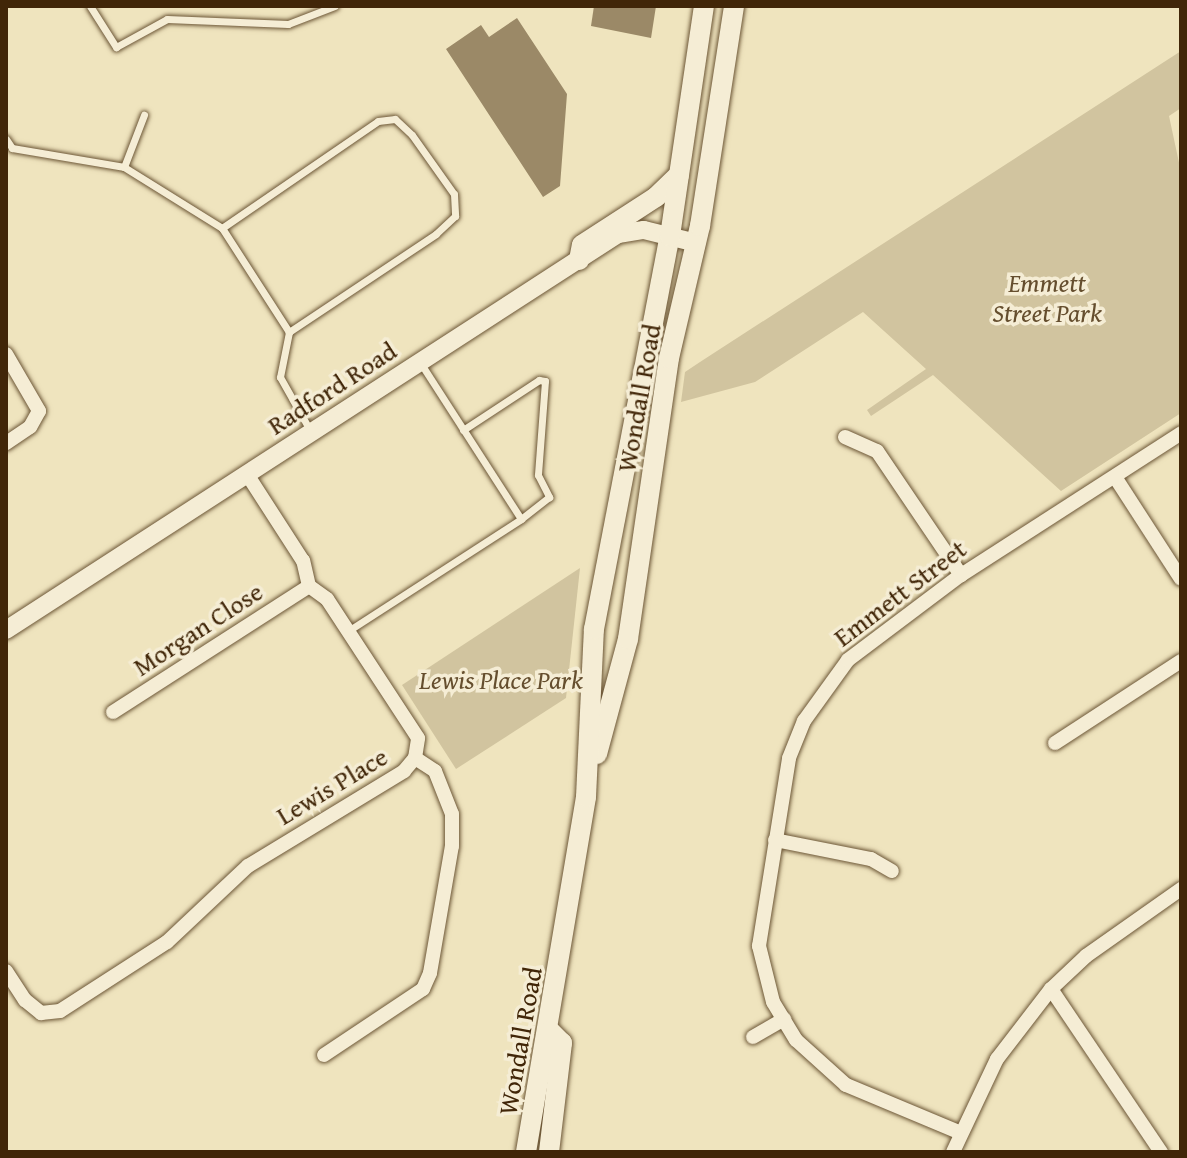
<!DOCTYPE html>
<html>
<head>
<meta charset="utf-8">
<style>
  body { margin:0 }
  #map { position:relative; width:1187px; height:1158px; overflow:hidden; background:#efe4be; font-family:"Gentium Book Plus",serif }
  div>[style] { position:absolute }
  .green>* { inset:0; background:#d1c49f }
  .building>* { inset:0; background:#9b8967 }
  .roads { filter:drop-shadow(0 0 2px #6c5636) drop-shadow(0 0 2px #6c5636) }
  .service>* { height:7px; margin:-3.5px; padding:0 3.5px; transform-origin:3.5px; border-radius:3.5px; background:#f5edd5 }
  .minor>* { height:14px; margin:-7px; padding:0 7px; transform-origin:7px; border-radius:7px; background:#f5edd5 }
  .tertiary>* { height:18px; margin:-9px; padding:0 9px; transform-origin:9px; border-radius:9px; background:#f5edd5 }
  .secondary>* { height:20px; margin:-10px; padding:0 10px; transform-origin:10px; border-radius:10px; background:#f5edd5 }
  span { translate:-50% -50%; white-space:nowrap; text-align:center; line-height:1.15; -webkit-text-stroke:7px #f5edd5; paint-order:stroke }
  .park-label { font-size:26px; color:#654e2e; font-style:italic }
  .street-label { font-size:26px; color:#412608 }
  .frame { position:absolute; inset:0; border:8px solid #412608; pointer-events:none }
</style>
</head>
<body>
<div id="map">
  <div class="green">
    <i style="clip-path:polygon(1181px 51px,1181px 108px,1169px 116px,1181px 172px,1181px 413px,1061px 491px,933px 375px,871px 416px,867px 410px,926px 369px,863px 312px,755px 382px,681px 402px,685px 372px,700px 362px)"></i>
    <i style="clip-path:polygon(580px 568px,566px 698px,456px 769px,402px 685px)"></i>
  </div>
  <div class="building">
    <i style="clip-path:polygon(594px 6px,656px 6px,651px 38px,591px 26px)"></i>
    <i style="clip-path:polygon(517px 18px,567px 94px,560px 186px,543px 197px,446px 49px,481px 25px,489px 37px)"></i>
  </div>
  <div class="roads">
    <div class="service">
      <i style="left:90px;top:6px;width:49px;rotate:57.6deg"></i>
      <i style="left:116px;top:47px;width:58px;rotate:-28.8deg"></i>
      <i style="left:167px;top:19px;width:121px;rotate:2.4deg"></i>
      <i style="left:288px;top:24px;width:50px;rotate:-21deg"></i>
      <i style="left:6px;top:139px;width:11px;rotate:56deg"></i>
      <i style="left:12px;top:148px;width:114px;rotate:9.6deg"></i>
      <i style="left:124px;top:167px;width:115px;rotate:31.9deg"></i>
      <i style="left:222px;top:228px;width:124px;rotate:57.2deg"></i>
      <i style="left:289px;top:332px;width:46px;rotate:101.3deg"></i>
      <i style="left:280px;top:377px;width:63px;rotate:60.6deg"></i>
      <i style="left:124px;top:167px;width:56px;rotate:-69deg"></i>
      <i style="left:222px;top:228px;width:189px;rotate:-34.4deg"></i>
      <i style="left:378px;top:121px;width:17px;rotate:-7deg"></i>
      <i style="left:395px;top:119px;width:23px;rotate:43deg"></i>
      <i style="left:412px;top:135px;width:72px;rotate:54.6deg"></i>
      <i style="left:454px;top:194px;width:22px;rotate:87deg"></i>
      <i style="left:455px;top:216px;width:26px;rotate:137deg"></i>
      <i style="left:436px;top:234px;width:177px;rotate:146.3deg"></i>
      <i style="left:463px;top:430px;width:91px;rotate:-33.3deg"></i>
      <i style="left:539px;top:380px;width:6px;rotate:9deg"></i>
      <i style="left:545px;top:381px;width:94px;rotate:94.3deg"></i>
      <i style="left:538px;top:475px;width:25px;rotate:63deg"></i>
      <i style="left:549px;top:497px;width:36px;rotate:142deg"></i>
      <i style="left:348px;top:631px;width:206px;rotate:-32.9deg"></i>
      <i style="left:521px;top:519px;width:184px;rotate:-122.8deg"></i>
    </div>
    <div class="minor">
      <i style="left:6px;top:354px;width:66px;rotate:59.9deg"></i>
      <i style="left:39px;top:411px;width:18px;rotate:119deg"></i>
      <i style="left:30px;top:427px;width:29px;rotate:146deg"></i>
      <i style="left:845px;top:437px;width:35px;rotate:24deg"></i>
      <i style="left:877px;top:451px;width:150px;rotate:55.9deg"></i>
      <i style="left:1115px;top:477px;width:121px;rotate:57.1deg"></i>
      <i style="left:113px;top:712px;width:233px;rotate:-32.7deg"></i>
      <i style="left:1055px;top:743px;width:150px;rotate:-33.1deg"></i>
      <i style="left:775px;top:840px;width:98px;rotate:11.2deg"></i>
      <i style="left:871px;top:859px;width:24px;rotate:30deg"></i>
      <i style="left:6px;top:971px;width:35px;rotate:57deg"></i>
      <i style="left:25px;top:1000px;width:21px;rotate:39deg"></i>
      <i style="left:41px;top:1013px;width:19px;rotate:-6deg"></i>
      <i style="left:60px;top:1011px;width:127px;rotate:-32.8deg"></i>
      <i style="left:167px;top:942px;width:111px;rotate:-43.2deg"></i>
      <i style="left:248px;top:866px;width:183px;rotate:-31.3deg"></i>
      <i style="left:404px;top:771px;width:17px;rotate:-50deg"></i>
      <i style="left:415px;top:758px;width:20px;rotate:-81deg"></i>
      <i style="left:418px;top:738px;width:166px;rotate:-123.2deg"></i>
      <i style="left:327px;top:599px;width:22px;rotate:-144deg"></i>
      <i style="left:309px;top:586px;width:26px;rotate:-103deg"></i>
      <i style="left:303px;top:561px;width:103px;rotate:-122.8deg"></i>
      <i style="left:1051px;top:989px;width:197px;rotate:56deg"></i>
      <i style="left:753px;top:1037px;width:36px;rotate:-30deg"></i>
      <i style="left:324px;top:1055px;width:119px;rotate:-33.7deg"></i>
      <i style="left:423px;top:989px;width:17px;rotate:-66deg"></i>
      <i style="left:430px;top:973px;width:129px;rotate:-80.2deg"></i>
      <i style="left:452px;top:846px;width:32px;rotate:-90deg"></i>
      <i style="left:452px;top:814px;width:46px;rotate:-111.6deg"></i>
      <i style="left:435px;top:771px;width:24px;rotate:-147deg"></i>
      <i style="left:961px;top:1133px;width:125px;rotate:-157.3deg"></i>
      <i style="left:846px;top:1085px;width:67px;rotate:-138deg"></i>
      <i style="left:796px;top:1040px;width:44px;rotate:-121.2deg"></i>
      <i style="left:773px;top:1002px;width:58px;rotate:-104deg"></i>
      <i style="left:759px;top:946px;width:190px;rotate:-80.9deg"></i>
      <i style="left:789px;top:758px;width:40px;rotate:-68deg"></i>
      <i style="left:804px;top:721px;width:75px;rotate:-54.2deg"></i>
      <i style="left:848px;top:660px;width:141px;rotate:-37deg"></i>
      <i style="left:961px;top:575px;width:262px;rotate:-32.8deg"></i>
      <i style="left:953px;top:1152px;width:103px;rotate:-64.7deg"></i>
      <i style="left:997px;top:1059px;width:88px;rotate:-52.4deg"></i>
      <i style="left:1051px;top:989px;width:48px;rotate:-43.3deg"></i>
      <i style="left:1086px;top:956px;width:116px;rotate:-35.2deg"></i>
    </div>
    <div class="tertiary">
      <i style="left:6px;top:630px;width:729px;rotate:-32.91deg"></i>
      <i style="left:618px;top:234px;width:26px;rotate:-9deg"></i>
      <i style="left:644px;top:230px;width:54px;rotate:14deg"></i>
    </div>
    <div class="secondary">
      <i style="left:579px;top:260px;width:15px;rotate:-79deg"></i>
      <i style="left:582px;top:245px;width:88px;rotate:-33deg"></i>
      <i style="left:656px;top:197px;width:32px;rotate:-44deg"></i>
      <i style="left:597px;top:754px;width:119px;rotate:-74.9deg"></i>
      <i style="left:628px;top:639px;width:284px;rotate:-81.7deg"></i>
      <i style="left:669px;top:358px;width:136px;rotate:-76.8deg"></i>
      <i style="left:700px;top:226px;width:223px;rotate:-81.2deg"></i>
      <i style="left:526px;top:1152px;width:360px;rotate:-80.4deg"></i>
      <i style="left:586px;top:797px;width:168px;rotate:-87.3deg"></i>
      <i style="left:594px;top:629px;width:400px;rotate:-79.1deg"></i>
      <i style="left:670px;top:236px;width:232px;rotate:-81.6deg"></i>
      <i style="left:549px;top:1152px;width:110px;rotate:-83.2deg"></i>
      <i style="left:562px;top:1043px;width:17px;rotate:-135deg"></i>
    </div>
  </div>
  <div class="park-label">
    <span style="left:1047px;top:298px">Emmett<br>Street Park</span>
    <span style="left:501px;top:680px">Lewis Place Park</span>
  </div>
  <div class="street-label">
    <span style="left:332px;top:388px;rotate:-33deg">Radford Road</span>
    <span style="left:639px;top:398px;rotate:-80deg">Wondall Road</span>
    <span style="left:900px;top:593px;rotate:-37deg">Emmett Street</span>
    <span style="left:198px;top:629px;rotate:-33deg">Morgan Close</span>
    <span style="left:332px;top:786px;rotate:-31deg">Lewis Place</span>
    <span style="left:520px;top:1041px;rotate:-80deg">Wondall Road</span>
  </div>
  <div class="frame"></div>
</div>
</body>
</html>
